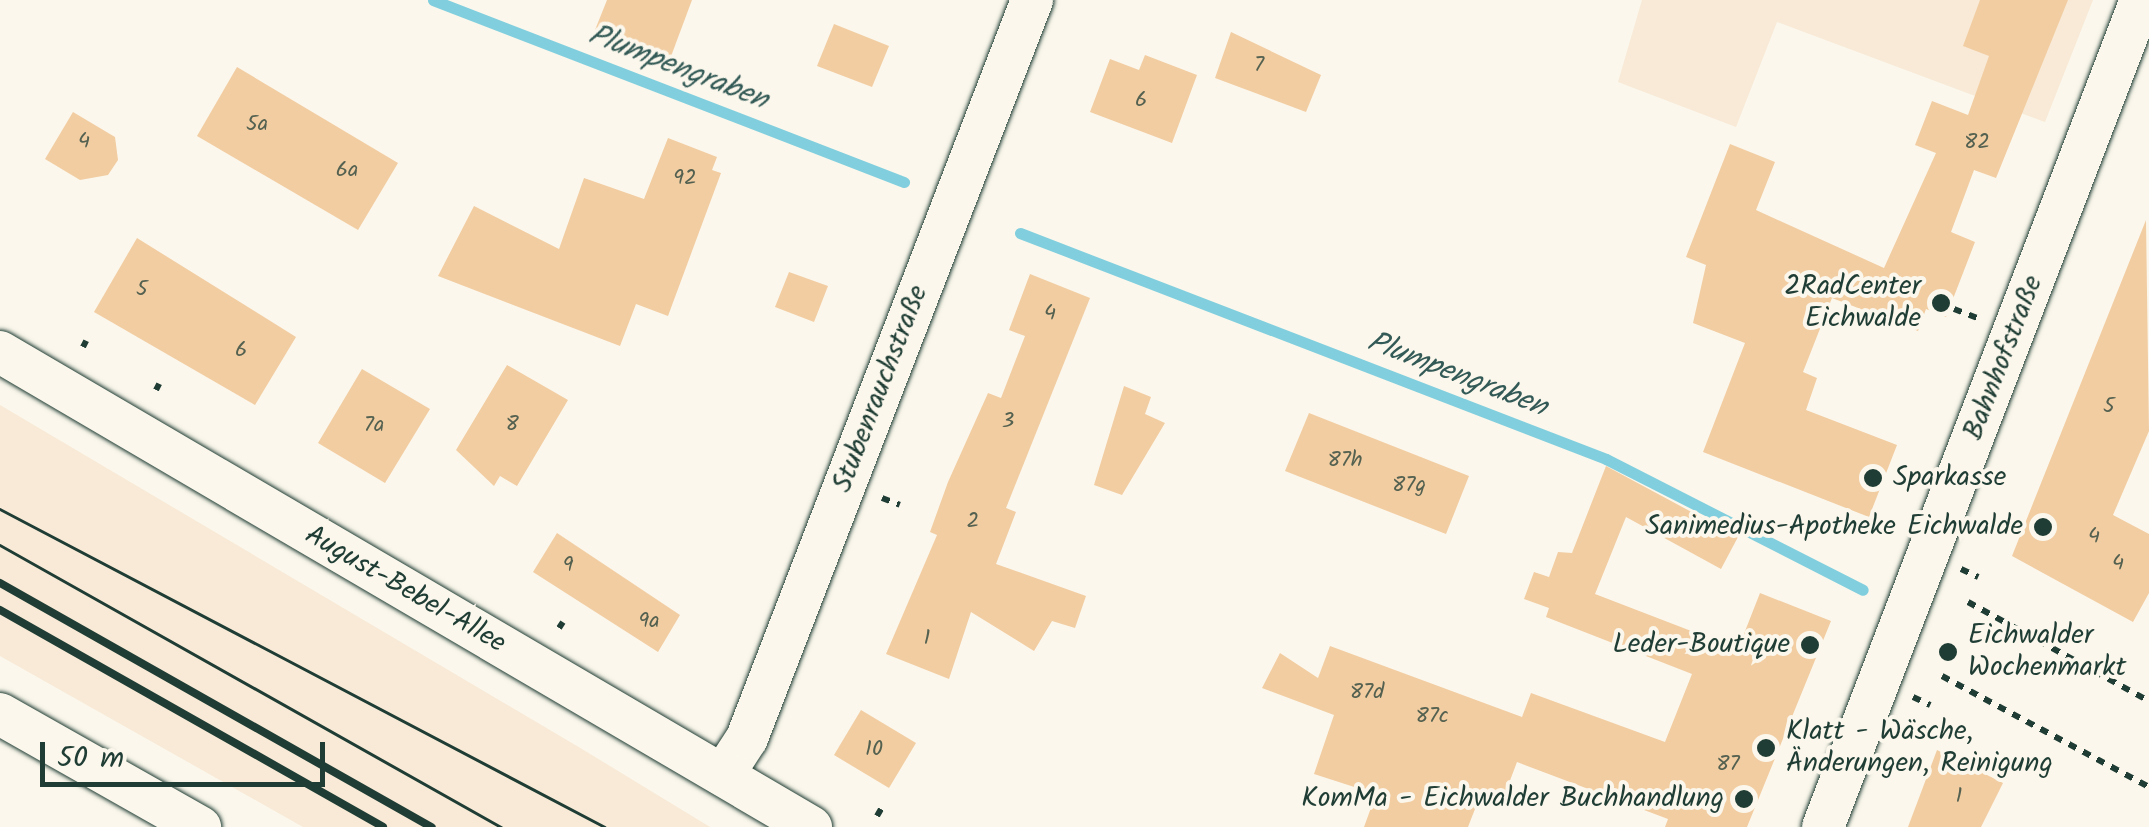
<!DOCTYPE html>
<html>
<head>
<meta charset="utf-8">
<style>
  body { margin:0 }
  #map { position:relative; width:2149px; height:827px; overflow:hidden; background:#fbf7ec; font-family:Kalam,sans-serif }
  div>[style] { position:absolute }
  .built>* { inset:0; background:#f8ead6 }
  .stream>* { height:11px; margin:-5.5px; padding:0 5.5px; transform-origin:5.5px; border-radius:5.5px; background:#81cfde }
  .building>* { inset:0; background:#f2cda2 }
  .path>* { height:6px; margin-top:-3px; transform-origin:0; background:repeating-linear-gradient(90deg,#1f3d34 0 8px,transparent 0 16px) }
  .roads { filter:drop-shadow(0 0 2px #1f3d34) drop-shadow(0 0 2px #1f3d34) }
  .minor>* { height:42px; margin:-21px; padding:0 21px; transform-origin:21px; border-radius:21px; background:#fbf7ec }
  .tram>* { height:2.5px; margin:-1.25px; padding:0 1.25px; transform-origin:1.25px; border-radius:1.25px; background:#1f3d34 }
  .rail>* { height:8px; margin:-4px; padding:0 4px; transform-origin:4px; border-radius:4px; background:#1f3d34 }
  .dots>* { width:28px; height:28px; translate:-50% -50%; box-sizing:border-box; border:5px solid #fbf7ec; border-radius:50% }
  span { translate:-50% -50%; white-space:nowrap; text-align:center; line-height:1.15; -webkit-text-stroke:8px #fbf7ec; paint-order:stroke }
  .number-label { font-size:22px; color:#546150 }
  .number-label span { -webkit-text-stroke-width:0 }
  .poi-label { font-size:28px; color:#1f3d34 }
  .right { translate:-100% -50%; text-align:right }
  .left { translate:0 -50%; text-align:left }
  .street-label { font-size:28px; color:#1f3d34 }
  .water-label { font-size:30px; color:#335a56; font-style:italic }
  .scale { position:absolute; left:40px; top:742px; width:285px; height:45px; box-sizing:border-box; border:5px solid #1f3d34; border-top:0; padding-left:12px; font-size:30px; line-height:35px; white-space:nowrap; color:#1f3d34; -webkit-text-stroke:8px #fbf7ec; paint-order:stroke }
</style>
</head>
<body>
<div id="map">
  <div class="built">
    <i style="clip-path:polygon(1642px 0,2093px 0,2045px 122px,1777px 22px,1736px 127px,1618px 82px)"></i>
    <i style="clip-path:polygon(0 405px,582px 749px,710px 827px,303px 827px,0 656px)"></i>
  </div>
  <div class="stream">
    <i style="left:433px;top:0;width:505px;rotate:21.13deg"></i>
    <i style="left:1020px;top:233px;width:628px;rotate:21.09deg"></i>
    <i style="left:1606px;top:459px;width:288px;rotate:27deg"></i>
  </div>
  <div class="building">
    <i style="clip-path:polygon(607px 0,692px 0,670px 59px,595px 30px)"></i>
    <i style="clip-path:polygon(1980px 0,2068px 0,1996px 178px,1974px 170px,1951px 232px,1975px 242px,1946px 317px,1926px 309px,1918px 331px,1832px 298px,1803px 372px,1817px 378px,1806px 410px,1897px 445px,1869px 517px,1703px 452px,1745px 343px,1693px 323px,1706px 265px,1686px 257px,1730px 144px,1775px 162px,1756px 210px,1884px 268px,1936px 153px,1915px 145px,1932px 101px,1968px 115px,1989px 56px,1963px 46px)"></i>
    <i style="clip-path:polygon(834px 24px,889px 46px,872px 87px,817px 66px)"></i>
    <i style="clip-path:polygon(1231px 32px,1321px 75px,1306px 112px,1215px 78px)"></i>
    <i style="clip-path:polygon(1145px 55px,1197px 75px,1172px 143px,1090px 112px,1110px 59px,1139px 70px)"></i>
    <i style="clip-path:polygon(237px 67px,398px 163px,358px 230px,197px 136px)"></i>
    <i style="clip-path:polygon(73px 112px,115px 137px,118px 160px,108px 175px,80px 180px,45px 159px)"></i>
    <i style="clip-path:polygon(668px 138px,717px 157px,712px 170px,721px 173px,668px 316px,636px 304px,620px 346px,438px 276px,474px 206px,559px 249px,584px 178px,644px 199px)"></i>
    <i style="clip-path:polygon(2146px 220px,2149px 431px,2113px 515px,2149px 534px,2149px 593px,2133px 622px,2012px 556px)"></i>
    <i style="clip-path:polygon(137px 238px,296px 337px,255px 405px,94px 312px)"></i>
    <i style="clip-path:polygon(789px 272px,828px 286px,814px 322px,775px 307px)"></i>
    <i style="clip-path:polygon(1030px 274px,1090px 298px,1006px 508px,1016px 512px,996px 564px,1086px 596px,1075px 628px,1052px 621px,1034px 651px,971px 612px,949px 679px,886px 654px,937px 535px,930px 532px,948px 482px,988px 393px,1001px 398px,1025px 336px,1009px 330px)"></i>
    <i style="clip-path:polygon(507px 365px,568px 400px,517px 486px,500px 476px,494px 486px,456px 450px)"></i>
    <i style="clip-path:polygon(362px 369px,430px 409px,385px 483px,318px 443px)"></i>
    <i style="clip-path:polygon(1124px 386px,1151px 397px,1145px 414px,1165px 423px,1122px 495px,1094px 485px)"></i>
    <i style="clip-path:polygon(1309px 413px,1469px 476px,1446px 534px,1285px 471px)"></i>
    <i style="clip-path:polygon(1606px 466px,1738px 537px,1721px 569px,1626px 517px,1595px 594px,1738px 649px,1760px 593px,1831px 621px,1747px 827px,1665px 827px,1668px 819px,1517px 762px,1503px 799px,1482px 791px,1468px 827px,1364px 827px,1376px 794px,1314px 774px,1334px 715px,1262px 688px,1280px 653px,1318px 678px,1330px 646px,1522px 717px,1531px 693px,1665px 742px,1692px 674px,1546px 617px,1549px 608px,1524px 599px,1534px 572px,1549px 577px,1558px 552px,1572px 553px)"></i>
    <i style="clip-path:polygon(557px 533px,680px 615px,658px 652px,533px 572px)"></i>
    <i style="clip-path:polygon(861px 710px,916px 743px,889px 788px,834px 755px)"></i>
    <i style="clip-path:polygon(1937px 750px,2003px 783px,1981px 827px,1908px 827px)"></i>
  </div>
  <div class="path">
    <i style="left:1954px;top:309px;width:25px;rotate:21deg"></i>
    <i style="left:83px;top:347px;width:7px;rotate:-63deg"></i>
    <i style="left:156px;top:390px;width:7px;rotate:-63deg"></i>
    <i style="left:882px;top:498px;width:19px;rotate:21deg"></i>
    <i style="left:1961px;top:569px;width:19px;rotate:25deg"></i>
    <i style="left:1968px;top:602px;width:206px;rotate:28.7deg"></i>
    <i style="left:559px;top:628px;width:7px;rotate:-56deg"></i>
    <i style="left:1942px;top:676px;width:235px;rotate:28.2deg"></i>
    <i style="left:1913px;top:697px;width:19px;rotate:25deg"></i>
    <i style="left:877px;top:816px;width:8px;rotate:-60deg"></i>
  </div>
  <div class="roads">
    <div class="minor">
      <i style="left:0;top:352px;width:940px;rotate:30.36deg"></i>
      <i style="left:0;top:714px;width:230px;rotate:29.5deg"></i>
      <i style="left:723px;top:775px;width:44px;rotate:-57deg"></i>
      <i style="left:747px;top:738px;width:791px;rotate:-68.88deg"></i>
      <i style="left:1823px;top:827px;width:886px;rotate:-68.97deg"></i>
    </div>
  </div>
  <div class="tram">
    <i style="left:0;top:509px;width:683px;rotate:27.73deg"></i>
    <i style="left:0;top:545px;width:575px;rotate:29.37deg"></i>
  </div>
  <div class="rail">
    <i style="left:0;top:583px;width:496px;rotate:29.5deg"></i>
    <i style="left:0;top:610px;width:440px;rotate:29.5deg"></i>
  </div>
  <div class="dots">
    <i style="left:1941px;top:303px;background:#1f3d34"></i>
    <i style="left:1873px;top:478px;background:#1f3d34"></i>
    <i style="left:2043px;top:527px;background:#1f3d34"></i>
    <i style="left:1810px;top:645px;background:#1f3d34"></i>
    <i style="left:1948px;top:652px;background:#1f3d34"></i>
    <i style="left:1766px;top:748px;background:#1f3d34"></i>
    <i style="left:1744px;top:799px;background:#1f3d34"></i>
  </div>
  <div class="number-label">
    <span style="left:1259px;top:66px">7</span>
    <span style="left:1141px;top:101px">6</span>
    <span style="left:257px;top:125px">5a</span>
    <span style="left:84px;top:142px">4</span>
    <span style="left:1977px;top:143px">82</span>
    <span style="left:347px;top:171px">6a</span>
    <span style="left:685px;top:179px">92</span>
    <span style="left:142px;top:290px">5</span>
    <span style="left:1050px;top:314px">4</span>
    <span style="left:241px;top:351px">6</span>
    <span style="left:2109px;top:407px">5</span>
    <span style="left:1008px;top:422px">3</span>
    <span style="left:512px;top:425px">8</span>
    <span style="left:374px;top:426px">7a</span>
    <span style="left:1345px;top:461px">87h</span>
    <span style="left:1409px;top:486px">87g</span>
    <span style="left:973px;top:522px">2</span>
    <span style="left:2094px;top:537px">4</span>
    <span style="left:2118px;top:564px">4</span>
    <span style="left:568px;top:566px">9</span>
    <span style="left:649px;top:622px">9a</span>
    <span style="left:927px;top:639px">1</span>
    <span style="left:1367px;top:693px">87d</span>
    <span style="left:1432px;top:717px">87c</span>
    <span style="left:874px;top:750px">10</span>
    <span style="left:1728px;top:765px">87</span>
    <span style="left:1959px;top:797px">1</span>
  </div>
  <div class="poi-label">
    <span class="right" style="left:1921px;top:303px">2RadCenter<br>Eichwalde</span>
    <span class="left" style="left:1893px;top:478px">Sparkasse</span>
    <span class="right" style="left:2023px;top:527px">Sanimedius-Apotheke Eichwalde</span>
    <span class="left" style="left:1968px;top:652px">Eichwalder<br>Wochenmarkt</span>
    <span class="right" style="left:1790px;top:645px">Leder-Boutique</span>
    <span class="left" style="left:1786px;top:748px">Klatt - Wäsche,<br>Änderungen, Reinigung</span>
    <span class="right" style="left:1724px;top:799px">KomMa - Eichwalder Buchhandlung</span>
  </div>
  <div class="street-label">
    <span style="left:2004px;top:358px;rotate:-69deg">Bahnhofstraße</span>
    <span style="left:881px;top:389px;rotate:-69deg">Stubenrauchstraße</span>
    <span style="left:405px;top:590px;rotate:30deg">August-Bebel-Allee</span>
  </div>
  <div class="water-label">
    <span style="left:678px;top:68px;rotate:21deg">Plumpengraben</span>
    <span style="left:1457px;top:375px;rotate:21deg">Plumpengraben</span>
  </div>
  <div class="scale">50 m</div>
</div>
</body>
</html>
